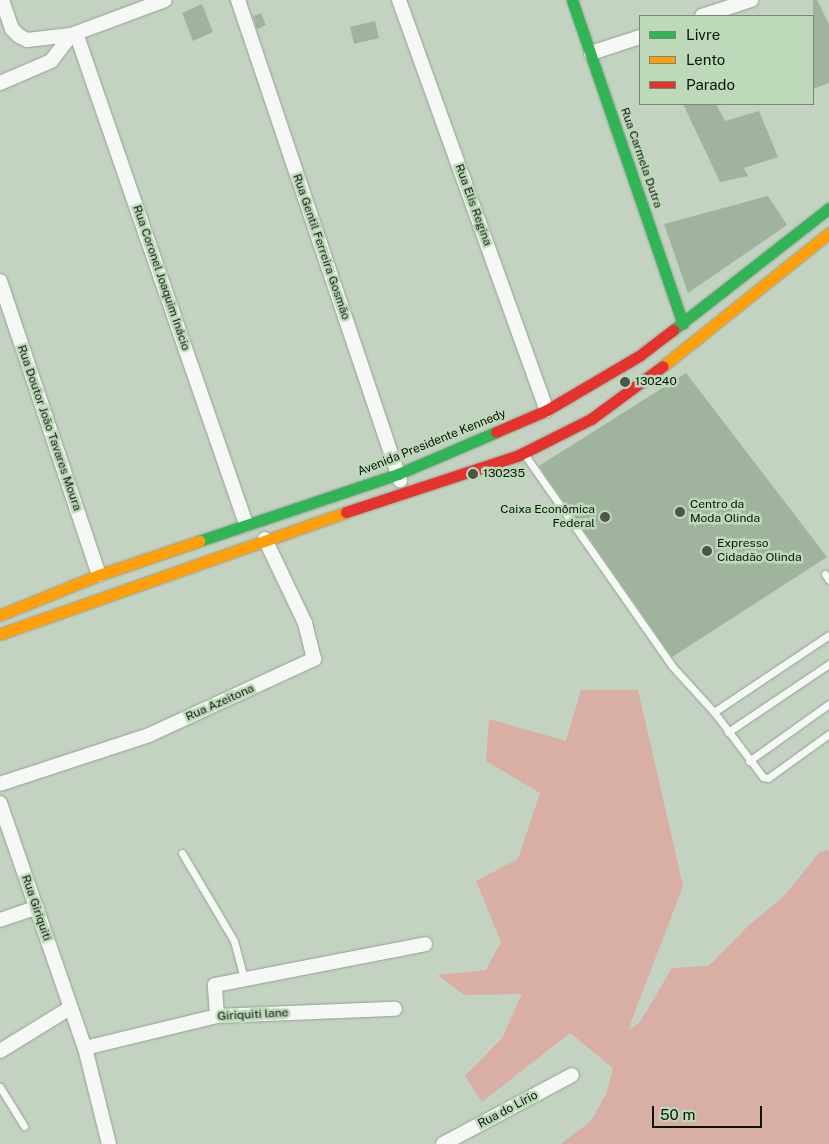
<!DOCTYPE html>
<html>
<head>
<meta charset="utf-8">
<style>
  body { margin:0 }
  #map { position:relative; width:829px; height:1144px; overflow:hidden; background:#c3d2c1; font-family:"Public Sans",sans-serif }
  div>[style] { position:absolute }
  .green>* { inset:0; background:#d8aea5 }
  .building>* { inset:0; background:#a0b39d }
  .roads { filter:drop-shadow(0 0 1px #94a093) drop-shadow(0 0 1px #94a093) }
  .lane>* { height:7px; margin:-3.5px; padding:0 3.5px; transform-origin:3.5px; border-radius:3.5px; background:#f6f8f6 }
  .street>* { height:14px; margin:-7px; padding:0 7px; transform-origin:7px; border-radius:7px; background:#f6f8f6 }
  .fast>* { height:11px; margin:-5.5px; padding:0 5.5px; transform-origin:5.5px; border-radius:5.5px; background:#30b455 }
  .slow>* { height:11px; margin:-5.5px; padding:0 5.5px; transform-origin:5.5px; border-radius:5.5px; background:#ff9f0a }
  .jam>* { height:11px; margin:-5.5px; padding:0 5.5px; transform-origin:5.5px; border-radius:5.5px; background:#e5322d }
  .dots>* { width:14px; height:14px; translate:-50% -50%; box-sizing:border-box; border:2px solid #bed9ba; border-radius:50% }
  span { translate:-50% -50%; white-space:nowrap; text-align:center; line-height:1.15; -webkit-text-stroke:5px #bed9ba; paint-order:stroke }
  .street-label { font-size:12px; color:#0a1309 }
  .poi-label { font-size:12px; color:#0a1309 }
  .left { translate:0 -50%; text-align:left }
  .right { translate:-100% -50%; text-align:right }
  .legend { position:absolute; left:639px; top:15px; width:175px; height:90px; box-sizing:border-box; background:#bed9ba; border:1px solid #768a73; margin:0; padding:6px 9px; list-style:none; font-size:15px; color:#0a1309 }
  .legend li { display:flex; align-items:center; gap:10px; height:25px }
  .legend b { width:25px; border:1px solid #768a73 }
  .scale { position:absolute; left:652px; top:1106px; width:110px; height:22px; box-sizing:border-box; border:2px solid #0a1309; border-top:0; padding-left:6px; font-size:15px; line-height:18px; white-space:nowrap; color:#0a1309; -webkit-text-stroke:4px #bed9ba; paint-order:stroke }
</style>
</head>
<body>
<div id="map">
  <div class="green">
    <i style="clip-path:polygon(581px 690px,638px 690px,683px 886px,628px 1030px,640px 1022px,672px 968px,709px 966px,748px 926px,783px 897px,820px 852px,829px 850px,829px 1144px,561px 1144px,591px 1121px,607px 1092px,613px 1068px,570px 1033px,482px 1102px,465px 1076px,502px 1038px,522px 994px,464px 995px,438px 975px,486px 970px,501px 942px,476px 881px,518px 859px,540px 793px,486px 761px,489px 719px,566px 741px)"></i>
  </div>
  <div class="building">
    <i style="clip-path:polygon(813px 0,817px 0,829px 24px,829px 83px,813px 89px)"></i>
    <i style="clip-path:polygon(202px 4px,213px 32px,193px 41px,182px 13px)"></i>
    <i style="clip-path:polygon(261px 13px,266px 25px,257px 29px,253px 16px)"></i>
    <i style="clip-path:polygon(375px 21px,379px 38px,354px 44px,350px 27px)"></i>
    <i style="clip-path:polygon(683px 104px,716px 104px,725px 121px,759px 111px,778px 157px,744px 168px,748px 176px,720px 182px)"></i>
    <i style="clip-path:polygon(768px 196px,787px 225px,688px 293px,664px 224px)"></i>
    <i style="clip-path:polygon(686px 373px,827px 557px,672px 657px,539px 466px)"></i>
  </div>
  <div class="roads">
    <div class="lane">
      <i style="left:525px;top:455px;width:257px;rotate:55.1deg"></i>
      <i style="left:672px;top:666px;width:62px;rotate:47.6deg"></i>
      <i style="left:714px;top:712px;width:81px;rotate:53deg"></i>
      <i style="left:763px;top:777px;width:5px;rotate:11deg"></i>
      <i style="left:768px;top:778px;width:75px;rotate:-35.8deg"></i>
      <i style="left:825px;top:574px;width:7px;rotate:56deg"></i>
      <i style="left:714px;top:712px;width:138px;rotate:-33.8deg"></i>
      <i style="left:728px;top:732px;width:122px;rotate:-34deg"></i>
      <i style="left:749px;top:761px;width:98px;rotate:-35.5deg"></i>
      <i style="left:182px;top:853px;width:102px;rotate:59.4deg"></i>
      <i style="left:234px;top:941px;width:39px;rotate:75deg"></i>
      <i style="left:0;top:1087px;width:46px;rotate:58.4deg"></i>
    </div>
    <div class="street">
      <i style="left:2px;top:0;width:31px;rotate:71deg"></i>
      <i style="left:12px;top:29px;width:10px;rotate:45deg"></i>
      <i style="left:19px;top:36px;width:9px;rotate:27deg"></i>
      <i style="left:27px;top:40px;width:44px;rotate:-6.5deg"></i>
      <i style="left:238px;top:0;width:507px;rotate:71.35deg"></i>
      <i style="left:399px;top:0;width:436px;rotate:70.2deg"></i>
      <i style="left:702px;top:16px;width:52px;rotate:-18.1deg"></i>
      <i style="left:76px;top:33px;width:520px;rotate:70.9deg"></i>
      <i style="left:591px;top:53px;width:52px;rotate:-18.1deg"></i>
      <i style="left:0;top:83px;width:56px;rotate:-23.3deg"></i>
      <i style="left:51px;top:61px;width:33px;rotate:-52deg"></i>
      <i style="left:71px;top:35px;width:100px;rotate:-20.4deg"></i>
      <i style="left:0;top:281px;width:310px;rotate:71.4deg"></i>
      <i style="left:0;top:784px;width:157px;rotate:-18.2deg"></i>
      <i style="left:149px;top:735px;width:182px;rotate:-24.7deg"></i>
      <i style="left:314px;top:659px;width:37px;rotate:-104deg"></i>
      <i style="left:305px;top:623px;width:93px;rotate:-115.5deg"></i>
      <i style="left:0;top:803px;width:259px;rotate:70.9deg"></i>
      <i style="left:85px;top:1048px;width:99px;rotate:76deg"></i>
      <i style="left:0;top:920px;width:39px;rotate:-19deg"></i>
      <i style="left:217px;top:1016px;width:31px;rotate:-94deg"></i>
      <i style="left:215px;top:985px;width:214px;rotate:-11deg"></i>
      <i style="left:85px;top:1048px;width:136px;rotate:-13.6deg"></i>
      <i style="left:217px;top:1016px;width:178px;rotate:-2.3deg"></i>
      <i style="left:0;top:1051px;width:82px;rotate:-31.6deg"></i>
      <i style="left:443px;top:1144px;width:146px;rotate:-28.1deg"></i>
    </div>
    <div class="fast">
      <i style="left:572px;top:0;width:342px;rotate:71.1deg"></i>
      <i style="left:673px;top:330px;width:198px;rotate:-38deg"></i>
      <i style="left:199px;top:541px;width:210px;rotate:-18.6deg"></i>
      <i style="left:398px;top:474px;width:107px;rotate:-23.2deg"></i>
    </div>
    <div class="slow">
      <i style="left:663px;top:366px;width:213px;rotate:-38.7deg"></i>
      <i style="left:0;top:615px;width:107px;rotate:-22deg"></i>
      <i style="left:99px;top:575px;width:106px;rotate:-18.8deg"></i>
      <i style="left:0;top:634px;width:367px;rotate:-19.4deg"></i>
    </div>
    <div class="jam">
      <i style="left:496px;top:432px;width:56px;rotate:-23.3deg"></i>
      <i style="left:547px;top:410px;width:107px;rotate:-30.4deg"></i>
      <i style="left:639px;top:356px;width:43px;rotate:-37.4deg"></i>
      <i style="left:346px;top:512px;width:182px;rotate:-18.2deg"></i>
      <i style="left:519px;top:455px;width:80px;rotate:-26.6deg"></i>
      <i style="left:591px;top:419px;width:89px;rotate:-36.4deg"></i>
    </div>
  </div>
  <div class="dots">
    <i style="left:625px;top:382px;background:#4b5649"></i>
    <i style="left:473px;top:474px;background:#4b5649"></i>
    <i style="left:680px;top:512px;background:#4b5649"></i>
    <i style="left:605px;top:517px;background:#4b5649"></i>
    <i style="left:707px;top:551px;background:#4b5649"></i>
  </div>
  <div class="street-label">
    <span style="left:641px;top:158px;rotate:71deg">Rua Carmela Dutra</span>
    <span style="left:473px;top:205px;rotate:70deg">Rua Elis Regina</span>
    <span style="left:321px;top:247px;rotate:71deg">Rua Gentil Ferreira Gosmão</span>
    <span style="left:161px;top:278px;rotate:71deg">Rua Coronel Joaquim Inácio</span>
    <span style="left:49px;top:428px;rotate:71deg">Rua Doutor João Tavares Moura</span>
    <span style="left:432px;top:443px;rotate:-22deg">Avenida Presidente Kennedy</span>
    <span style="left:220px;top:703px;rotate:-24deg">Rua Azeitona</span>
    <span style="left:36px;top:908px;rotate:71deg">Rua Giriquiti</span>
    <span style="left:253px;top:1015px;rotate:-3deg">Giriquiti lane</span>
    <span style="left:508px;top:1110px;rotate:-28deg">Rua do Lírio</span>
  </div>
  <div class="poi-label">
    <span class="left" style="left:635px;top:382px">130240</span>
    <span class="left" style="left:483px;top:474px">130235</span>
    <span class="left" style="left:690px;top:512px">Centro da<br>Moda Olinda</span>
    <span class="right" style="left:595px;top:517px">Caixa Econômica<br>Federal</span>
    <span class="left" style="left:717px;top:551px">Expresso<br>Cidadão Olinda</span>
  </div>
  <ul class="legend">
  <li><b style="height:6px;background:#30b455"></b>Livre</li>
  <li><b style="height:6px;background:#ff9f0a"></b>Lento</li>
  <li><b style="height:6px;background:#e5322d"></b>Parado</li>
  </ul>
  <div class="scale">50 m</div>
</div>
</body>
</html>
